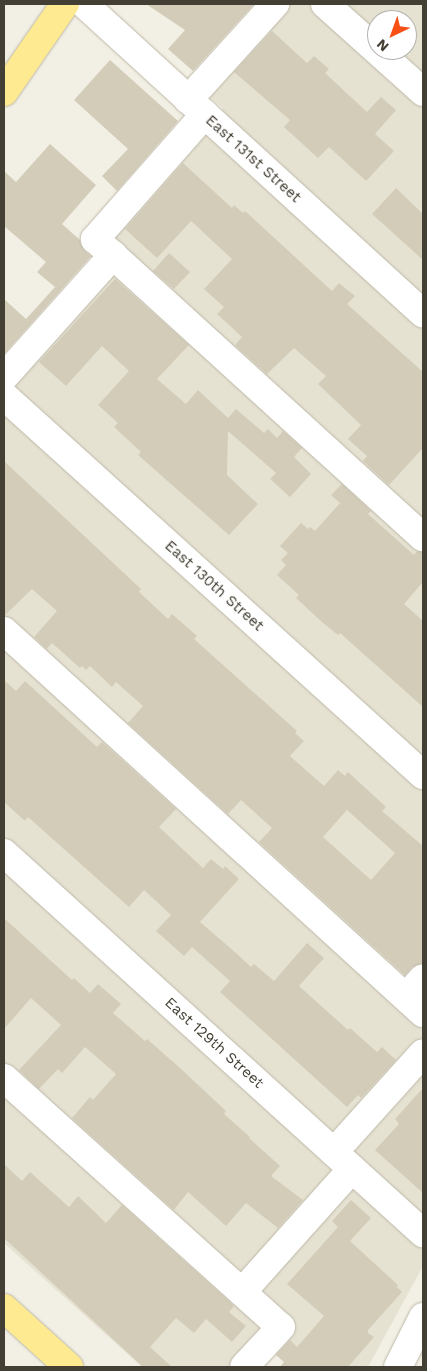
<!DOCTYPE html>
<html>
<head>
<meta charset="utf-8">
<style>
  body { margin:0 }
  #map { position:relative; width:427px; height:1371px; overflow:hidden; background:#f2efe4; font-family:"Work Sans",sans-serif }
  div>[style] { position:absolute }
  .residential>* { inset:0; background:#e6e2d2 }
  .building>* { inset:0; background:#d3ccb9 }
  .roads { filter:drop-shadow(0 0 1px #bdb8a7) drop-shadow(0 0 1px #bdb8a7) }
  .minor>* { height:28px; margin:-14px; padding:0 14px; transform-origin:14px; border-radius:14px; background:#fff }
  .major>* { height:28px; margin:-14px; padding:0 14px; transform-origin:14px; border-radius:14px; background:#fdea91 }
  span { translate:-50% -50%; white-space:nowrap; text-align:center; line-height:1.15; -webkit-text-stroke:4px #fff; paint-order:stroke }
  .street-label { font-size:15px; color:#443f34 }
  .frame { position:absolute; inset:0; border:5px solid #443f34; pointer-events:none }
  .north { position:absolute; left:367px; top:10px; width:50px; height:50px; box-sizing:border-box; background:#fff; border:1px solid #b4b2ae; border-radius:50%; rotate:222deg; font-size:14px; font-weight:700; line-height:20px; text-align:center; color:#443f34 }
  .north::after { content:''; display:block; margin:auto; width:18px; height:22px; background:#f84f14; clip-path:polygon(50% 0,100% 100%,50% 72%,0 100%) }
</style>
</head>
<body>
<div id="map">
  <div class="residential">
    <i style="clip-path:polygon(evenodd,289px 4px,423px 4px,423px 1266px,368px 1367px,290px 1367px,264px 1345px,240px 1367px,142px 1367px,4px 1243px,4px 394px,107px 240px,223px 108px,205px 93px,289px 4px,377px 20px,407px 20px,407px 50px,377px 50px,377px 20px)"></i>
  </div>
  <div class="building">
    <i style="clip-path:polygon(146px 4px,254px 4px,193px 71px,168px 49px,185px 30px)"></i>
    <i style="clip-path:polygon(272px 31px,307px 63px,314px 56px,329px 69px,325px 73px,367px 112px,381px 97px,396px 110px,375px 134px,394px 151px,366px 181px,329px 147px,318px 158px,284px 127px,290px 120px,234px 72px)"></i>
    <i style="clip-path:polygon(110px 60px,178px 121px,117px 191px,102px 176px,128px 149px,74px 100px)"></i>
    <i style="clip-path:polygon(50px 144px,96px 185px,62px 224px,80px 240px,84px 250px,91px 256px,4px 354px,4px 299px,26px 319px,55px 287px,37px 272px,46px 262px,4px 226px,4px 171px,16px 182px)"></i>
    <i style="clip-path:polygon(183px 163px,232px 208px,234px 205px,243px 213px,245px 211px,332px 291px,339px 283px,355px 296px,347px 304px,423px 372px,423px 448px,389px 485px,363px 461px,367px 456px,348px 439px,361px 425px,318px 384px,326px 376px,294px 348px,267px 374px,235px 345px,242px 337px,217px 314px,224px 307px,204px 289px,232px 259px,191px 221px,157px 258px,125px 229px)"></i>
    <i style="clip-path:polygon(396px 188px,423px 214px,423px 260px,372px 214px)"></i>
    <i style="clip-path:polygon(169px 253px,190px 272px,174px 289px,153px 271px)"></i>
    <i style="clip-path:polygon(115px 279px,189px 345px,157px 379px,186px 404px,198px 390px,228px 418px,236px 409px,264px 433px,268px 429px,277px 438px,283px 431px,302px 448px,294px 457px,311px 474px,290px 497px,270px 479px,276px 473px,228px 431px,227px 475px,258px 504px,229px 535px,138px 455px,141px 452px,114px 427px,118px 423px,98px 405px,129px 371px,102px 346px,66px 386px,39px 362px)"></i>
    <i style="clip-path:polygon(evenodd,4px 461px,141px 589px,139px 592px,168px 619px,172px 614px,197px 636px,194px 639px,297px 731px,295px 733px,304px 741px,290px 756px,324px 786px,338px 770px,345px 776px,348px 772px,386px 807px,382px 811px,423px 846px,423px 963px,412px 967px,405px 975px,259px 842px,272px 828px,241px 800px,228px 814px,128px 723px,143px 706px,116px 682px,112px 687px,90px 666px,86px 670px,82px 666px,80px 668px,52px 643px,47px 649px,34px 637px,57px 611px,32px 589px,4px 616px,4px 461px,347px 810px,395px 853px,371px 880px,323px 837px,347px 810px)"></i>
    <i style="clip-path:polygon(342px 484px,371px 511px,368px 514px,414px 555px,417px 551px,423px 552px,423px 582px,404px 604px,423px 621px,423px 707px,340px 633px,338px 635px,322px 622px,296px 598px,299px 595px,277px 575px,286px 565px,281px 560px,288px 553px,280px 546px,301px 523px,308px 529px,310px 527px,315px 531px,340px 503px,331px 495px)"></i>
    <i style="clip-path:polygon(4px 680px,16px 691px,25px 681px,97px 747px,102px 742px,176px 809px,159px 827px,203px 868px,211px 859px,223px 869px,225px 866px,239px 879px,200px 922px,236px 953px,251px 967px,254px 964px,274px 981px,307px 943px,324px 958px,299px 986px,348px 1030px,350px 1028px,377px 1052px,382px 1047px,396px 1060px,361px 1098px,358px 1095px,347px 1107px,220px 992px,230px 981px,192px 947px,184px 956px,156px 931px,171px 915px,144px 890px,129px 907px,28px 817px,25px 821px,4px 802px)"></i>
    <i style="clip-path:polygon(4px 918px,72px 980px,74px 978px,90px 993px,98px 984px,121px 1004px,113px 1013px,145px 1041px,147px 1039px,179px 1067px,226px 1111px,224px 1114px,250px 1137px,249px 1138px,280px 1166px,271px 1176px,303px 1200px,278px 1228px,246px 1203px,226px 1226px,188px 1192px,174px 1210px,72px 1118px,90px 1097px,93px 1100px,116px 1074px,85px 1047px,62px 1073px,58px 1069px,39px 1089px,19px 1070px,61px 1025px,31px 998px,4px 1029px)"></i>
    <i style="clip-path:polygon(423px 1088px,423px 1193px,375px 1150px,399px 1124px,395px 1119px)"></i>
    <i style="clip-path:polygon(4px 1164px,22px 1181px,30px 1172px,69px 1207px,78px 1196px,106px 1223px,122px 1205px,234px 1306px,229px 1312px,246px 1326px,232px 1342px,206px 1319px,194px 1333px,176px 1318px,150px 1347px,172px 1367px,143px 1367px,4px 1238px)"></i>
    <i style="clip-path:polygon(351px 1200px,371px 1218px,350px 1241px,398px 1285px,397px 1287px,402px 1292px,368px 1330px,368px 1333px,374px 1337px,348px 1367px,280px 1367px,284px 1362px,276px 1355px,290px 1340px,297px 1347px,324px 1316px,287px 1284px,338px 1227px,332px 1221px)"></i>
  </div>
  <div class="roads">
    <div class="minor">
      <i style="left:84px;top:4px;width:459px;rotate:42.4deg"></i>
      <i style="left:325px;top:4px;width:132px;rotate:41.9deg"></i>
      <i style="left:188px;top:100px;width:130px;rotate:-47.8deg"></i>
      <i style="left:205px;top:114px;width:167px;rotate:131.3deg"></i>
      <i style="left:95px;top:239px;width:443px;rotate:42.3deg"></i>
      <i style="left:4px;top:377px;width:164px;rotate:-48.2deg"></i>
      <i style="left:4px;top:396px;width:565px;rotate:42.13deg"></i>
      <i style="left:4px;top:631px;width:567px;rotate:42.36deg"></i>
      <i style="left:4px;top:853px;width:566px;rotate:42.21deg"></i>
      <i style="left:406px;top:997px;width:25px;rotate:-48deg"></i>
      <i style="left:4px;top:1078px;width:372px;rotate:42deg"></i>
      <i style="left:281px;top:1327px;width:54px;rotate:132.8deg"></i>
      <i style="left:334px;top:1152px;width:133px;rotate:-48deg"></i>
      <i style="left:242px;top:1292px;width:165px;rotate:-48.2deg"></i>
      <i style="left:398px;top:1367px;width:56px;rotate:-63.4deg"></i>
    </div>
    <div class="major">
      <i style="left:4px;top:92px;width:107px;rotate:-55.3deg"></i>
      <i style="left:4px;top:1308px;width:88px;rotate:42.2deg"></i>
    </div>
  </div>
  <div class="street-label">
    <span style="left:253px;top:159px;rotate:42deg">East 131st Street</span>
    <span style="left:214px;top:586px;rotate:42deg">East 130th Street</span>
    <span style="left:214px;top:1043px;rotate:42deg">East 129th Street</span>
  </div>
  <div class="frame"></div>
  <div class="north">N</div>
</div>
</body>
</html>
